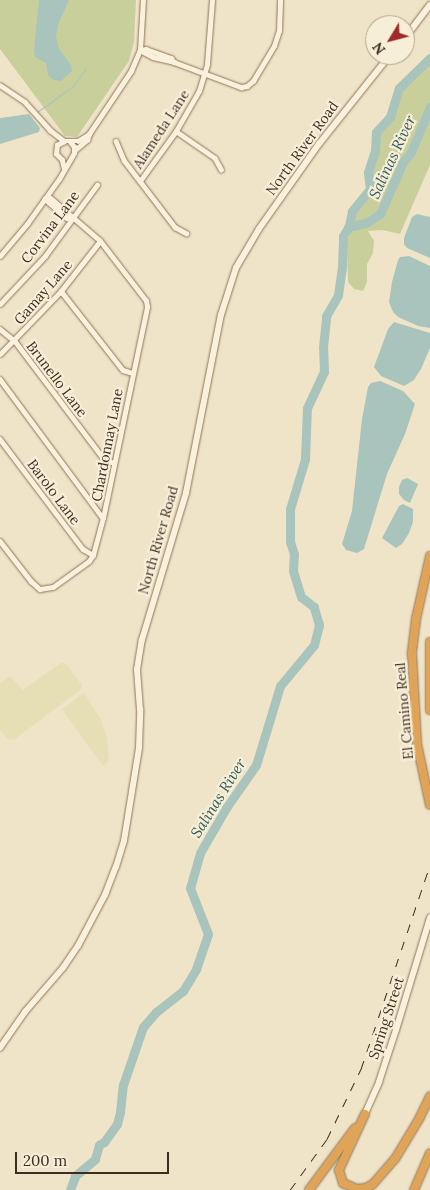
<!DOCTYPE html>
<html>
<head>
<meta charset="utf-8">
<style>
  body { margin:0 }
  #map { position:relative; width:430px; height:1190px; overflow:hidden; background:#f0e4c8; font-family:Lora,serif }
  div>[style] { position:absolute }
  .farmland>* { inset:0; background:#e6deb5 }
  .green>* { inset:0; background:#c9cf9b }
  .water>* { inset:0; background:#a9c4bc }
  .stream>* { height:1px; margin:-0.5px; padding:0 0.5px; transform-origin:0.5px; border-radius:0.5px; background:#a9c4bc }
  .river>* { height:9px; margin:-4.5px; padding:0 4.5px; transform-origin:4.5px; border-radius:4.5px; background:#a9c4bc }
  .roads { filter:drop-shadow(0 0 1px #8d765c) drop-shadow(0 0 1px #8d765c) }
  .street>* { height:4.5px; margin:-2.25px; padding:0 2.25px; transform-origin:2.25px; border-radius:2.25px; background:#faf1dc }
  .secondary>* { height:5.5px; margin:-2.75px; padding:0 2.75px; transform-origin:2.75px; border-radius:2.75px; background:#faf1dc }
  .highway>* { height:8px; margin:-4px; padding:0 4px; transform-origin:4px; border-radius:4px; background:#e0a458 }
  .rail>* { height:1px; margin-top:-0.5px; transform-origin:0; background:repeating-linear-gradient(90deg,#3d2e20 0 9px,transparent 0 18px) }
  span { translate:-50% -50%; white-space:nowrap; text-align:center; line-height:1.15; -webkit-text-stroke:4.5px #f7eed8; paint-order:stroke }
  .street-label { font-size:14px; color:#3d2e20 }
  .water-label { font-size:15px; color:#2f5d5a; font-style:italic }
  .north { position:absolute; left:365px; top:15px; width:50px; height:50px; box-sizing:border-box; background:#f7eed8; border:1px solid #ada18e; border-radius:50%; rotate:233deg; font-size:14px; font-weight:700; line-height:20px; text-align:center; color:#3d2e20 }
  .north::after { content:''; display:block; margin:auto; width:18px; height:22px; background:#9e2a2b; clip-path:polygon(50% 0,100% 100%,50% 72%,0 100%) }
  .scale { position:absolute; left:15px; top:1152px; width:154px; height:22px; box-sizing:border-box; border:2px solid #3d2e20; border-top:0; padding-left:6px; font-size:15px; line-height:18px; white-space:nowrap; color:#3d2e20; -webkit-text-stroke:4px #f7eed8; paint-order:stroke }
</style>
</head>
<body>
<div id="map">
  <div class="farmland">
    <i style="clip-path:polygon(61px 663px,65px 663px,82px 685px,80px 690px,15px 739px,10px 740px,6px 737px,0 730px,0 683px,10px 676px,23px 690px)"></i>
    <i style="clip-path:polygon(84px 693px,100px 718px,107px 738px,109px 760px,103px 766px,62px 709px)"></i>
  </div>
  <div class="green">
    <i style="clip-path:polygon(0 0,136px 0,134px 42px,129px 61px,77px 137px,65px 136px,0 49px)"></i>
    <i style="clip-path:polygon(430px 62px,430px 165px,400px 234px,382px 230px,368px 231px,374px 241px,373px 253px,367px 264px,367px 282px,363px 291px,354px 289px,348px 282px,347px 243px,355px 212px,373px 188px,371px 172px,380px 132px,393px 114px,401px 90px,406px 83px)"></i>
  </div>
  <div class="water">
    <i style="clip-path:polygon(39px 0,69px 0,58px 25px,56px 37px,59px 49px,71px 65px,72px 71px,61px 81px,53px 80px,48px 75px,46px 63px,35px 57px,34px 49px)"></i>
    <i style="clip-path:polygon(29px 114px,40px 128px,39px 132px,0 144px,0 118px)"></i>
    <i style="clip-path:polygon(417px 214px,430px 217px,430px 258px,407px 248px,404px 244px,404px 238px,412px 217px)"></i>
    <i style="clip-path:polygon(409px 256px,430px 266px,430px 328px,418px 326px,398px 317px,393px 312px,389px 302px,392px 282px,398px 260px,400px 257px)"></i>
    <i style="clip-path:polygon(394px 322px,430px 333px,430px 348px,421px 369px,414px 380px,404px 386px,381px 376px,374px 367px,388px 329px)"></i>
    <i style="clip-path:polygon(380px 381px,403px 391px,415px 404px,405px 434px,387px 474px,364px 549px,357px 553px,346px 550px,342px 544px,352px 511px,362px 419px,368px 387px,371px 383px)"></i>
    <i style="clip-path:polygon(407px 478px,418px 484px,410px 503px,404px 500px,399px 494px,399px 487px,402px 480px)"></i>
    <i style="clip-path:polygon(403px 504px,413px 509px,413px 522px,409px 533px,402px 544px,396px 548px,382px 538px,399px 506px)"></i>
  </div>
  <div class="stream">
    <i style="left:37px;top:112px;width:44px;rotate:-35.8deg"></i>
    <i style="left:73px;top:86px;width:22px;rotate:-54deg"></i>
  </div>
  <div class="river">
    <i style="left:348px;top:227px;width:18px;rotate:-13deg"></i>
    <i style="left:366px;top:223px;width:17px;rotate:-33deg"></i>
    <i style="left:380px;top:214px;width:57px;rotate:-66.1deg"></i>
    <i style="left:403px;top:162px;width:13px;rotate:-51deg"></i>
    <i style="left:411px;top:152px;width:49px;rotate:-67.1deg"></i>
    <i style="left:70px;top:1190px;width:15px;rotate:-70deg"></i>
    <i style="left:75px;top:1176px;width:26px;rotate:-40deg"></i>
    <i style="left:95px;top:1159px;width:15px;rotate:-74deg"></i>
    <i style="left:99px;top:1145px;width:6px;rotate:-31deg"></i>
    <i style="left:104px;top:1142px;width:22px;rotate:-54deg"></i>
    <i style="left:117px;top:1124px;width:12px;rotate:-76deg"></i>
    <i style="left:120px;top:1112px;width:27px;rotate:-84deg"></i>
    <i style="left:123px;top:1085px;width:61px;rotate:-71deg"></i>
    <i style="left:143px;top:1027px;width:20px;rotate:-49deg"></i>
    <i style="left:156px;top:1012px;width:34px;rotate:-38deg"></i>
    <i style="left:183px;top:991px;width:26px;rotate:-59deg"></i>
    <i style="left:196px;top:969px;width:37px;rotate:-71deg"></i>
    <i style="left:208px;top:934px;width:49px;rotate:-111.4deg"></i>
    <i style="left:190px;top:888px;width:36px;rotate:-74deg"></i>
    <i style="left:200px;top:853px;width:52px;rotate:-60deg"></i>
    <i style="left:226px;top:808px;width:52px;rotate:-55.1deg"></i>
    <i style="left:256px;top:765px;width:83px;rotate:-73.1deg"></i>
    <i style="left:280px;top:686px;width:53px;rotate:-50.3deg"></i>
    <i style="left:314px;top:645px;width:21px;rotate:-76deg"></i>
    <i style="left:319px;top:625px;width:19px;rotate:-106deg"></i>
    <i style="left:314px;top:607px;width:16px;rotate:-142deg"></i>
    <i style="left:301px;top:597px;width:27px;rotate:-107deg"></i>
    <i style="left:293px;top:571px;width:17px;rotate:-87deg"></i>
    <i style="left:294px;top:554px;width:13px;rotate:-108deg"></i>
    <i style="left:290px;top:542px;width:33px;rotate:-90deg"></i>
    <i style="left:290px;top:509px;width:52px;rotate:-73.3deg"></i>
    <i style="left:305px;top:459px;width:51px;rotate:-87.8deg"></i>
    <i style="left:307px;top:408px;width:40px;rotate:-65deg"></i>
    <i style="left:324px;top:372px;width:25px;rotate:-92deg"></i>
    <i style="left:323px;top:347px;width:31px;rotate:-84deg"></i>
    <i style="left:326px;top:316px;width:24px;rotate:-60deg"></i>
    <i style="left:338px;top:295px;width:27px;rotate:-82deg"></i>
    <i style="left:342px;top:268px;width:32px;rotate:-88deg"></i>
    <i style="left:343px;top:236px;width:12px;rotate:-59deg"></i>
    <i style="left:349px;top:226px;width:15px;rotate:-79deg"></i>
    <i style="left:352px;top:211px;width:28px;rotate:-51deg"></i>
    <i style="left:370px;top:189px;width:17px;rotate:-97deg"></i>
    <i style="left:368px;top:172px;width:22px;rotate:-72deg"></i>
    <i style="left:375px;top:151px;width:19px;rotate:-87deg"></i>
    <i style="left:376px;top:132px;width:21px;rotate:-47deg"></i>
    <i style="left:390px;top:117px;width:30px;rotate:-73deg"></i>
    <i style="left:399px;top:88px;width:43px;rotate:-44.1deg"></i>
  </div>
  <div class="roads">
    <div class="street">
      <i style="left:140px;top:50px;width:15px;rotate:28deg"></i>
      <i style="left:153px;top:57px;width:22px;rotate:13deg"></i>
      <i style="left:174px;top:62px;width:72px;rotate:20.5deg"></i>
      <i style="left:241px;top:87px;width:6px;rotate:-9deg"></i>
      <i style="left:247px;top:86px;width:8px;rotate:-40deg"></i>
      <i style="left:253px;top:81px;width:41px;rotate:-59deg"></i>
      <i style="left:274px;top:46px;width:16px;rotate:-72deg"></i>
      <i style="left:279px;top:31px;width:31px;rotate:-88deg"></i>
      <i style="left:140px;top:50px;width:6px;rotate:-9deg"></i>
      <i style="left:146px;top:49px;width:27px;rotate:20deg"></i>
      <i style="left:171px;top:58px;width:5px;rotate:53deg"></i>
      <i style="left:0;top:85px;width:30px;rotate:34deg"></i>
      <i style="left:25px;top:102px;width:38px;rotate:48deg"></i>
      <i style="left:50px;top:130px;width:18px;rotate:38deg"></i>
      <i style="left:176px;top:131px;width:47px;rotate:34.7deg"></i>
      <i style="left:215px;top:158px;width:13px;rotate:61deg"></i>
      <i style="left:116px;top:141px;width:21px;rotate:67deg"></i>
      <i style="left:124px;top:160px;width:26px;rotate:53deg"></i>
      <i style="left:140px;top:181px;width:58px;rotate:52.7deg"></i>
      <i style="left:175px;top:227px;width:13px;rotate:29deg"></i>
      <i style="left:75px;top:150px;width:16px;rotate:-40deg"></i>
      <i style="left:87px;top:140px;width:6px;rotate:-72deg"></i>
      <i style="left:89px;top:134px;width:76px;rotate:-56.3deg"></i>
      <i style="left:131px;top:71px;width:23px;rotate:-67deg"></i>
      <i style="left:140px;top:50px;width:50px;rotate:-86.6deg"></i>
      <i style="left:64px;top:169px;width:9px;rotate:-103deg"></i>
      <i style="left:62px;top:160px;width:8px;rotate:-135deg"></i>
      <i style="left:56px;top:154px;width:9px;rotate:-84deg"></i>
      <i style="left:57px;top:145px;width:8px;rotate:-30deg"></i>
      <i style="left:64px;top:141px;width:14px"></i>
      <i style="left:78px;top:141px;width:13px;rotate:-32deg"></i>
      <i style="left:140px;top:181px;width:62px;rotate:-54.2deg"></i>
      <i style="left:176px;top:131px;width:46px;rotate:-60.1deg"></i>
      <i style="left:199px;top:91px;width:28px;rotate:-73deg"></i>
      <i style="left:207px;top:64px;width:64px;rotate:-85.5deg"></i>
      <i style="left:45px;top:199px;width:29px;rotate:41deg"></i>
      <i style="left:67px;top:218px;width:6px"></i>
      <i style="left:0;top:256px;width:42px;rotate:-49.8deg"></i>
      <i style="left:27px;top:224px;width:55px;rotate:-54.6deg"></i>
      <i style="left:59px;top:179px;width:30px;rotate:-60deg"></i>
      <i style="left:74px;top:153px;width:6px;rotate:-90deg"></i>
      <i style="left:74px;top:147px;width:6px;rotate:-129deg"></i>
      <i style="left:61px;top:291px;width:100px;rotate:51.9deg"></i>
      <i style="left:123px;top:370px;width:10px;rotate:17deg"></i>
      <i style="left:0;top:304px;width:66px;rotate:-46.8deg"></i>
      <i style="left:45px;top:256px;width:88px;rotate:-53.8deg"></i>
      <i style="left:0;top:329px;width:19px;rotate:39deg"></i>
      <i style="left:15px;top:341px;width:148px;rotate:53deg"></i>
      <i style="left:104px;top:459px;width:11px;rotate:22deg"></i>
      <i style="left:0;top:354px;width:88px;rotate:-45.9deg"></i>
      <i style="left:61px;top:291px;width:63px;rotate:-52deg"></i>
      <i style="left:0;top:379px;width:173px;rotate:53.5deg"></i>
      <i style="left:0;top:439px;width:138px;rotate:53deg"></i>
      <i style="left:83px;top:549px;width:12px;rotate:31deg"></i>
      <i style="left:0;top:541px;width:51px;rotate:52.2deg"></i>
      <i style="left:31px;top:581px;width:12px;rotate:42deg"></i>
      <i style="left:40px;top:589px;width:13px;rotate:-9deg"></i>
      <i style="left:53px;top:587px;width:44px;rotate:-35.8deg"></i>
      <i style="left:89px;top:561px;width:7px;rotate:-56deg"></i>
      <i style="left:93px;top:555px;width:38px;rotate:-75deg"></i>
      <i style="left:103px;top:518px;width:216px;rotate:-78.2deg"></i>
      <i style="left:147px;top:307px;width:6px;rotate:-99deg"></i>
      <i style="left:146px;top:301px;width:76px;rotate:-127.5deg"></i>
      <i style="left:100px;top:241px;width:65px;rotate:-139.4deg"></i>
      <i style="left:51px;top:199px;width:6px;rotate:180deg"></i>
    </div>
    <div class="secondary">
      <i style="left:405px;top:38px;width:41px;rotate:-52.9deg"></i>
      <i style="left:0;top:1048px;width:44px;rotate:-55.2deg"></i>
      <i style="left:25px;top:1012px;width:58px;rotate:-49.2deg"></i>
      <i style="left:63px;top:968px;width:27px;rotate:-56deg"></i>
      <i style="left:78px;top:946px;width:58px;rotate:-62.1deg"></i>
      <i style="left:105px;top:895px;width:30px;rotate:-69deg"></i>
      <i style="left:116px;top:867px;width:27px;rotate:-73deg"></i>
      <i style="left:124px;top:841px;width:94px;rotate:-80.8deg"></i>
      <i style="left:139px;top:748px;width:38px;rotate:-88deg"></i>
      <i style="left:140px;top:710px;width:40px;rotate:-94.3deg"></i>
      <i style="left:137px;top:670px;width:30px;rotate:-81deg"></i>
      <i style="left:142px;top:640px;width:153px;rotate:-73.3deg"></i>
      <i style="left:186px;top:493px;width:181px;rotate:-78.9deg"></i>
      <i style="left:221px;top:315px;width:49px;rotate:-72.3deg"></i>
      <i style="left:236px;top:268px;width:45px;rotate:-59.5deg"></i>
      <i style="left:259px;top:229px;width:104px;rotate:-54.8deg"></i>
      <i style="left:319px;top:144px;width:114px;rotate:-51.4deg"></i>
      <i style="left:365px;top:1114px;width:35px;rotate:-66deg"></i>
      <i style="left:379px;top:1082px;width:55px;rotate:-71.9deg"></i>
      <i style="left:396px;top:1030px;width:117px;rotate:-73.1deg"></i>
    </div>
    <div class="highway">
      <i style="left:430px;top:556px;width:65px;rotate:102.5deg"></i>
      <i style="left:416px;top:619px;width:35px;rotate:97deg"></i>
      <i style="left:412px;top:654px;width:90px;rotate:86.8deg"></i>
      <i style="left:417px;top:744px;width:62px;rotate:78deg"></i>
      <i style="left:430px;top:642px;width:68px;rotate:90deg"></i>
      <i style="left:365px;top:1114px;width:62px;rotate:114.9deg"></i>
      <i style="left:339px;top:1170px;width:14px;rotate:73deg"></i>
      <i style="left:343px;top:1183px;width:15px;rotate:23deg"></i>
      <i style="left:357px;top:1189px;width:9px;rotate:-6deg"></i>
      <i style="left:366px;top:1188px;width:8px;rotate:-30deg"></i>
      <i style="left:373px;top:1184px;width:33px;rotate:-49deg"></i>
      <i style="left:395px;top:1159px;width:47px;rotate:-59deg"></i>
      <i style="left:419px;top:1119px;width:25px;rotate:-64deg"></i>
      <i style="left:309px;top:1190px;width:77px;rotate:-53.4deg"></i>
      <i style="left:414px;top:1190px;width:40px;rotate:-66.6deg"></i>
    </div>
  </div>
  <div class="rail">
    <i style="left:290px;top:1190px;width:63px;rotate:-54deg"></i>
    <i style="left:327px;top:1139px;width:78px;rotate:-64.1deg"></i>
    <i style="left:361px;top:1069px;width:215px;rotate:-71.3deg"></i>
  </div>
  <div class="street-label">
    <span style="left:161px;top:129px;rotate:-57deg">Alameda Lane</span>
    <span style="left:302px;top:148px;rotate:-54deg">North River Road</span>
    <span style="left:50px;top:227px;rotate:-53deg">Corvina Lane</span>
    <span style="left:43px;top:292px;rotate:-49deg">Gamay Lane</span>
    <span style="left:57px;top:379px;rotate:53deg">Brunello Lane</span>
    <span style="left:107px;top:445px;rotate:-79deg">Chardonnay Lane</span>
    <span style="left:54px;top:492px;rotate:53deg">Barolo Lane</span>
    <span style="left:158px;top:540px;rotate:-74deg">North River Road</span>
    <span style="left:404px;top:711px;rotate:-95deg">El Camino Real</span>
    <span style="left:386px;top:1018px;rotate:-72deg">Spring Street</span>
  </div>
  <div class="water-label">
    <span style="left:392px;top:157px;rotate:-65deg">Salinas River</span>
    <span style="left:218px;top:798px;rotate:-58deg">Salinas River</span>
  </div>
  <div class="north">N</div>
  <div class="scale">200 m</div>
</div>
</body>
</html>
